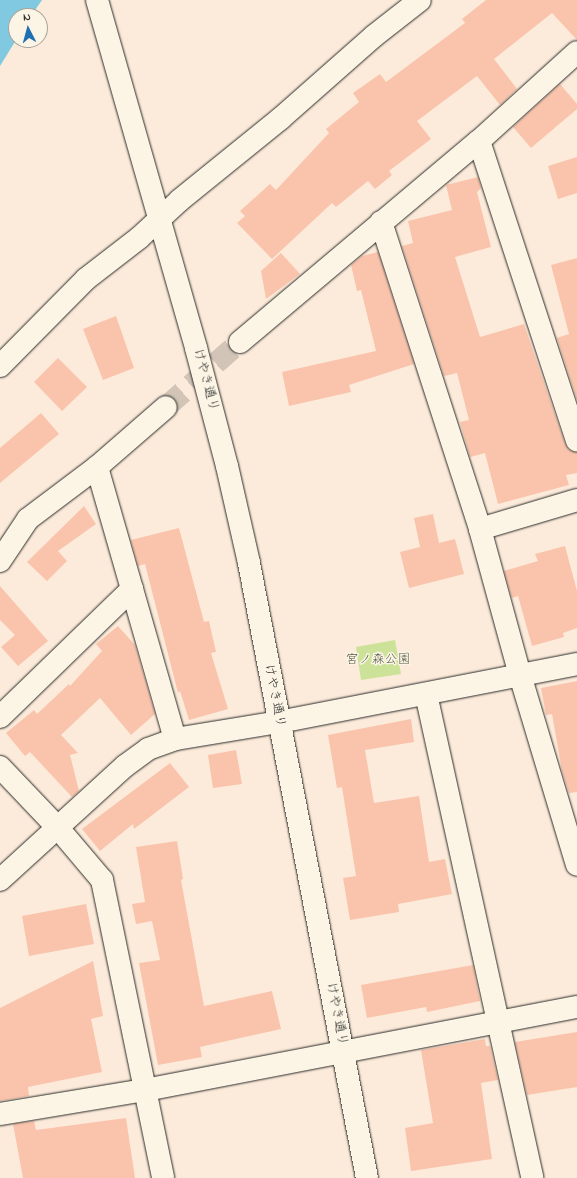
<!DOCTYPE html>
<html>
<head>
<meta charset="utf-8">
<style>
  body { margin:0 }
  #map { position:relative; width:577px; height:1178px; overflow:hidden; background:#fcebda; font-family:"Indie Flower","Klee One",sans-serif }
  div>[style] { position:absolute }
  .green>* { inset:0; background:#cce298 }
  .water>* { inset:0; background:#80c9e0 }
  .building>* { inset:0; background:#fac4ac }
  .minor-tunnel>* { height:22px; margin-top:-11px; transform-origin:0; background:repeating-linear-gradient(90deg,#d2c5b7 0 22px,transparent 0 33px) }
  .roads { filter:drop-shadow(0 0 1px #2b2b2b) drop-shadow(0 0 1px #2b2b2b) }
  .minor>* { height:22px; margin:-11px; padding:0 11px; transform-origin:11px; border-radius:11px; background:#fcf5e5 }
  span { translate:-50% -50%; white-space:nowrap; text-align:center; line-height:1.15; -webkit-text-stroke:3px #fcf5e5; paint-order:stroke }
  .street-label { font-size:13px; color:#2b2b2b }
  .park-label { font-size:13px; color:#535946 }
  .north { position:absolute; left:8px; top:8px; width:40px; height:40px; box-sizing:border-box; background:#fcf5e5; border:1px solid #a8a49b; border-radius:50%; rotate:354deg; font-size:11px; font-weight:700; line-height:16px; text-align:center; color:#2b2b2b }
  .north::after { content:''; display:block; margin:auto; width:14px; height:18px; background:#1f6fb2; clip-path:polygon(50% 0,100% 100%,50% 72%,0 100%) }
</style>
</head>
<body>
<div id="map">
  <div class="green">
    <i style="clip-path:polygon(395px 640px,401px 674px,361px 680px,356px 647px)"></i>
  </div>
  <div class="water">
    <i style="clip-path:polygon(0 0,42px 0,31px 16px,16px 16px,16px 40px,0 66px)"></i>
  </div>
  <div class="building">
    <i style="clip-path:polygon(486px 0,577px 0,577px 40px,552px 13px,494px 59px,517px 89px,500px 105px,477px 76px,417px 121px,431px 139px,389px 171px,392px 175px,375px 189px,368px 181px,336px 207px,332px 203px,272px 259px,237px 223px,245px 216px,240px 211px,270px 184px,276px 190px,329px 133px,326px 129px,359px 102px,353px 93px,380px 74px,386px 82px,465px 23px,462px 19px)"></i>
    <i style="clip-path:polygon(560px 84px,577px 104px,577px 109px,531px 148px,513px 127px)"></i>
    <i style="clip-path:polygon(577px 157px,577px 193px,558px 199px,548px 166px)"></i>
    <i style="clip-path:polygon(478px 177px,481px 188px,477px 192px,491px 247px,455px 257px,480px 337px,524px 324px,565px 444px,569px 450px,577px 452px,577px 473px,566px 475px,569px 485px,498px 504px,485px 453px,470px 457px,460px 422px,469px 420px,457px 373px,444px 376px,402px 246px,413px 243px,408px 221px,452px 210px,446px 185px)"></i>
    <i style="clip-path:polygon(378px 252px,414px 364px,349px 385px,351px 392px,289px 406px,282px 372px,376px 351px,361px 290px,357px 291px,351px 265px,362px 256px)"></i>
    <i style="clip-path:polygon(281px 253px,300px 274px,266px 299px,261px 271px)"></i>
    <i style="clip-path:polygon(577px 258px,577px 400px,557px 338px,569px 334px,551px 265px)"></i>
    <i style="clip-path:polygon(116px 316px,134px 368px,103px 380px,83px 329px)"></i>
    <i style="clip-path:polygon(58px 358px,87px 387px,62px 411px,34px 382px)"></i>
    <i style="clip-path:polygon(41px 413px,59px 434px,0 483px,0 448px)"></i>
    <i style="clip-path:polygon(84px 506px,96px 524px,58px 551px,67px 561px,47px 581px,27px 562px)"></i>
    <i style="clip-path:polygon(433px 514px,439px 543px,455px 539px,464px 574px,409px 588px,400px 552px,420px 547px,414px 518px)"></i>
    <i style="clip-path:polygon(179px 528px,204px 622px,209px 621px,216px 652px,211px 653px,228px 709px,189px 720px,180px 691px,178px 693px,145px 564px,138px 566px,131px 540px)"></i>
    <i style="clip-path:polygon(565px 546px,577px 591px,577px 628px,563px 633px,564px 637px,532px 646px,518px 596px,512px 598px,504px 571px,538px 561px,535px 554px)"></i>
    <i style="clip-path:polygon(0 586px,48px 641px,18px 666px,1px 647px,15px 635px,0 620px)"></i>
    <i style="clip-path:polygon(118px 626px,135px 645px,155px 714px,131px 735px,100px 698px,61px 735px,78px 753px,70px 755px,79px 791px,72px 797px,30px 752px,25px 756px,6px 733px,34px 710px,37px 714px,69px 684px,70px 686px,102px 651px,96px 644px)"></i>
    <i style="clip-path:polygon(577px 681px,577px 792px,569px 793px,562px 771px,552px 714px,546px 715px,541px 688px)"></i>
    <i style="clip-path:polygon(411px 719px,414px 742px,365px 750px,374px 803px,419px 796px,429px 862px,445px 859px,452px 894px,398px 904px,399px 912px,350px 920px,343px 878px,356px 876px,342px 787px,337px 788px,328px 735px)"></i>
    <i style="clip-path:polygon(236px 750px,242px 784px,213px 788px,208px 755px)"></i>
    <i style="clip-path:polygon(170px 763px,189px 787px,134px 829px,133px 824px,100px 851px,82px 829px)"></i>
    <i style="clip-path:polygon(177px 841px,183px 879px,181px 880px,204px 1006px,272px 991px,281px 1029px,200px 1047px,202px 1057px,158px 1065px,139px 963px,160px 960px,152px 921px,136px 924px,132px 904px,145px 902px,136px 847px)"></i>
    <i style="clip-path:polygon(86px 904px,94px 944px,29px 956px,22px 916px)"></i>
    <i style="clip-path:polygon(93px 961px,103px 1016px,91px 1019px,102px 1072px,28px 1087px,29px 1096px,0 1101px,0 1008px)"></i>
    <i style="clip-path:polygon(473px 965px,480px 1001px,427px 1012px,426px 1007px,367px 1018px,361px 985px)"></i>
    <i style="clip-path:polygon(577px 1032px,577px 1087px,527px 1095px,515px 1042px)"></i>
    <i style="clip-path:polygon(485px 1039px,486px 1046px,490px 1046px,498px 1080px,481px 1083px,492px 1159px,411px 1171px,405px 1128px,433px 1123px,421px 1050px)"></i>
    <i style="clip-path:polygon(126px 1118px,135px 1178px,23px 1178px,13px 1124px,34px 1121px,36px 1130px)"></i>
  </div>
  <div class="minor-tunnel">
    <i style="left:166px;top:407px;width:98px;rotate:-41.3deg"></i>
  </div>
  <div class="roads">
    <div class="minor">
      <i style="left:97px;top:0;width:362px;rotate:74.1deg"></i>
      <i style="left:196px;top:348px;width:122px;rotate:75.3deg"></i>
      <i style="left:227px;top:466px;width:99px;rotate:77.2deg"></i>
      <i style="left:249px;top:563px;width:626px;rotate:79.14deg"></i>
      <i style="left:479px;top:141px;width:315px;rotate:71.9deg"></i>
      <i style="left:381px;top:222px;width:323px;rotate:72.1deg"></i>
      <i style="left:480px;top:529px;width:151px;rotate:74.7deg"></i>
      <i style="left:520px;top:675px;width:198px;rotate:73.3deg"></i>
      <i style="left:240px;top:342px;width:312px;rotate:-40.1deg"></i>
      <i style="left:479px;top:141px;width:132px;rotate:-42.2deg"></i>
      <i style="left:0;top:366px;width:122px;rotate:-45.3deg"></i>
      <i style="left:86px;top:279px;width:67px;rotate:-37.7deg"></i>
      <i style="left:139px;top:238px;width:56px;rotate:-42.8deg"></i>
      <i style="left:180px;top:200px;width:129px;rotate:-39deg"></i>
      <i style="left:280px;top:119px;width:125px;rotate:-41.4deg"></i>
      <i style="left:374px;top:36px;width:58px;rotate:-38deg"></i>
      <i style="left:97px;top:467px;width:283px;rotate:74deg"></i>
      <i style="left:480px;top:529px;width:101px;rotate:-16.6deg"></i>
      <i style="left:0;top:561px;width:50px;rotate:-56.3deg"></i>
      <i style="left:28px;top:519px;width:86px;rotate:-37deg"></i>
      <i style="left:97px;top:467px;width:91px;rotate:-41deg"></i>
      <i style="left:426px;top:694px;width:495px;rotate:77.6deg"></i>
      <i style="left:0;top:717px;width:184px;rotate:-44.1deg"></i>
      <i style="left:0;top:767px;width:84px;rotate:46.4deg"></i>
      <i style="left:58px;top:828px;width:68px;rotate:49.8deg"></i>
      <i style="left:102px;top:880px;width:304px;rotate:78.4deg"></i>
      <i style="left:0;top:880px;width:169px;rotate:-42.4deg"></i>
      <i style="left:125px;top:766px;width:29px;rotate:-36deg"></i>
      <i style="left:148px;top:749px;width:29px;rotate:-20deg"></i>
      <i style="left:175px;top:739px;width:105px;rotate:-9.3deg"></i>
      <i style="left:279px;top:722px;width:304px;rotate:-11deg"></i>
      <i style="left:0;top:1114px;width:147px;rotate:-9.4deg"></i>
      <i style="left:145px;top:1090px;width:440px;rotate:-10.9deg"></i>
    </div>
  </div>
  <div class="street-label">
    <span style="left:205px;top:380px;rotate:75deg">けやき通り</span>
    <span style="left:274px;top:696px;rotate:79deg">けやき通り</span>
    <span style="left:336px;top:1014px;rotate:79deg">けやき通り</span>
  </div>
  <div class="park-label">
    <span style="left:378px;top:660px">宮ノ森公園</span>
  </div>
  <div class="north">N</div>
</div>
</body>
</html>
